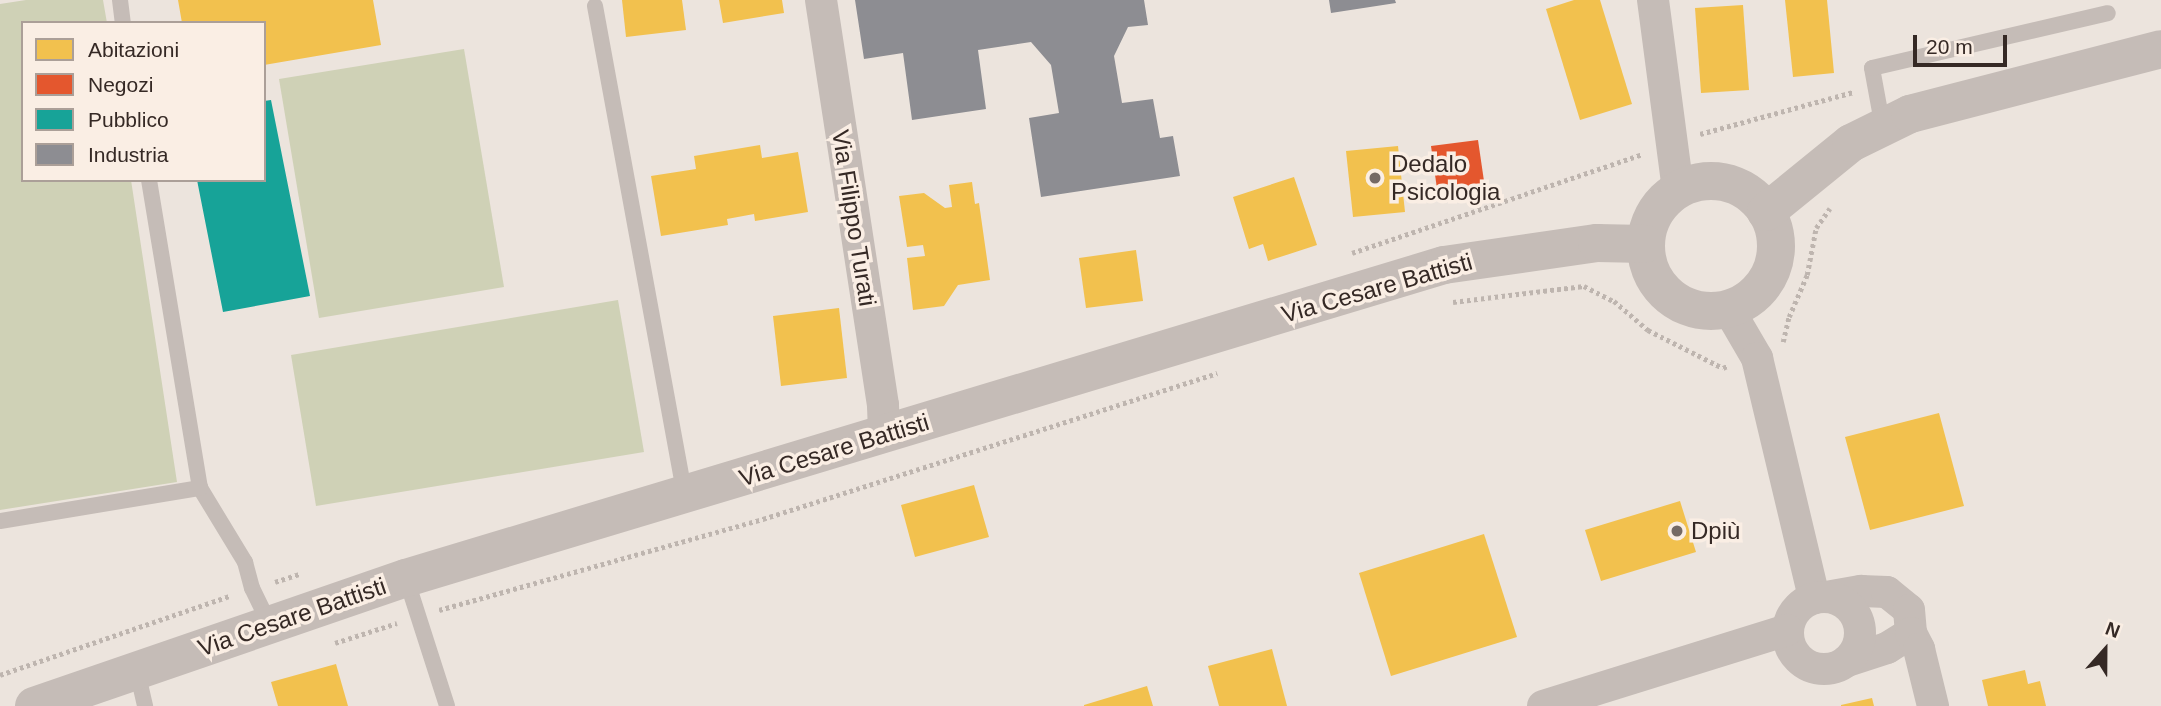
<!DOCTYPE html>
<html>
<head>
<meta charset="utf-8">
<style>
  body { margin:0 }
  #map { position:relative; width:2161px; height:706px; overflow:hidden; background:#ece4dd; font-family:Helvetica,sans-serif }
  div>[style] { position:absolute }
  .green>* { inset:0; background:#cfd1b6 }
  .homes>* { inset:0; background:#f2c14e }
  .shops>* { inset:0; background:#e4572e }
  .public>* { inset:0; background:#17a398 }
  .industry>* { inset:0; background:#8d8d92 }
  .path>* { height:4.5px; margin-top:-2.25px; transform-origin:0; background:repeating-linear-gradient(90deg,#beb5af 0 3.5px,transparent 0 7px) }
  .service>* { height:16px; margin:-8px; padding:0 8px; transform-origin:8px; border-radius:8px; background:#c5bcb7 }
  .minor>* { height:32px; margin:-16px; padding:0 16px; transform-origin:16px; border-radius:16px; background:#c5bcb7 }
  .minor>.ring { margin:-16px; padding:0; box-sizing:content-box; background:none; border:32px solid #c5bcb7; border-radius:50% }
  .tertiary>* { height:38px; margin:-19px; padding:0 19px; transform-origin:19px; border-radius:19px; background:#c5bcb7 }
  .tertiary>.ring { margin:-19px; padding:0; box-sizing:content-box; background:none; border:38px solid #c5bcb7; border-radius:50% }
  .dots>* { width:19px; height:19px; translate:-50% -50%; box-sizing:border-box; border:4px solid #faeee4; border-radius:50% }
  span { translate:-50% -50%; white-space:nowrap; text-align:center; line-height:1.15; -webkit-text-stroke:7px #faeee4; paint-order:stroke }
  .poi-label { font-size:24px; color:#352925 }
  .left { translate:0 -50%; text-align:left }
  .street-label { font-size:24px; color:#352925 }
  .legend { position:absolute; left:21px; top:21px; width:245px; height:161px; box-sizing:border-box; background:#faeee4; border:2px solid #ab9f98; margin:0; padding:9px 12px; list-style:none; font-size:21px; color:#352925 }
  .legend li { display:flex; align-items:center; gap:14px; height:35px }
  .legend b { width:35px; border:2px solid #ab9f98 }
  .north { position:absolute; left:2070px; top:615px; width:70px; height:70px; -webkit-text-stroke:5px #faeee4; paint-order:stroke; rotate:21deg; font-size:19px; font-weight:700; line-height:28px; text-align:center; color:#352925 }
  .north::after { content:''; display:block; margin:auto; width:24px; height:32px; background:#352925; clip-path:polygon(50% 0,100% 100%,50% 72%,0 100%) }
  .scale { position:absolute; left:1913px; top:35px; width:94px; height:32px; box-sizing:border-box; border:4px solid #352925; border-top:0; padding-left:9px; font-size:21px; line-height:24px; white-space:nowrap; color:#352925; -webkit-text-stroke:5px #faeee4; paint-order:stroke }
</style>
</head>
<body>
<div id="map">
  <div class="green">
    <i style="clip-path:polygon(26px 0,103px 0,107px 23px,23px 23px,23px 180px,131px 180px,177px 482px,0 510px,0 4px)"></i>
    <i style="clip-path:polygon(464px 49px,504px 287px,319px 318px,279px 79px)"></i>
    <i style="clip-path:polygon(618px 300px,644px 452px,316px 506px,291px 355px)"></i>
  </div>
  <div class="homes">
    <i style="clip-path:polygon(178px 0,373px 0,381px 45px,264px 65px,264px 23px,182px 23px)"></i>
    <i style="clip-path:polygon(622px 0,682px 0,686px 30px,626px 37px)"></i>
    <i style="clip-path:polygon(719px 0,782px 0,784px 13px,723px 23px)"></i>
    <i style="clip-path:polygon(1574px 0,1600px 0,1632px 104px,1580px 120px,1546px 9px)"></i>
    <i style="clip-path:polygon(1785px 0,1827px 0,1834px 73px,1793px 77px)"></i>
    <i style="clip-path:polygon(1743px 5px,1749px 90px,1701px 93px,1695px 8px)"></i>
    <i style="clip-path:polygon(760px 145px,762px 158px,798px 152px,808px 212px,755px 221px,754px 214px,727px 219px,728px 225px,661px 236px,651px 176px,696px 169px,694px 156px)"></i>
    <i style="clip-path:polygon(1398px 146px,1405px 212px,1353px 217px,1346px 151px)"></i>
    <i style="clip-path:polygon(1294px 177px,1317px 245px,1268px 261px,1263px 244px,1249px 249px,1233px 197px)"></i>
    <i style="clip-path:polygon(972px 182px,975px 204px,979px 203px,990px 280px,958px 285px,944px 306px,913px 310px,907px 258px,925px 256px,923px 245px,907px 247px,899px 196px,924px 193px,945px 208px,952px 207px,949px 185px)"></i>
    <i style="clip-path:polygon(1136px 250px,1143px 301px,1086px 308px,1079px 258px)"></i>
    <i style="clip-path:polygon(839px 308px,847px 378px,781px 386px,773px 316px)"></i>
    <i style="clip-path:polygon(1939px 413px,1964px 506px,1870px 530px,1845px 437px)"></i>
    <i style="clip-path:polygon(974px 485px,989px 537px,915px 557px,901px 505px)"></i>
    <i style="clip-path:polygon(1680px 501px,1696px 552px,1601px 581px,1585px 530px)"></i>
    <i style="clip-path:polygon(1484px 534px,1517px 637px,1391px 676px,1359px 573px)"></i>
    <i style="clip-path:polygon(1272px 649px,1287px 706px,1219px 706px,1208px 666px)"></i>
    <i style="clip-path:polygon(336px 664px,348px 706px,278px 706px,271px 682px)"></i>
    <i style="clip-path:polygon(2025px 670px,2028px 684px,2040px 681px,2046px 706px,1988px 706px,1982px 680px)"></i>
    <i style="clip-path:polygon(1147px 686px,1153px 706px,1084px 706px,1084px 705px)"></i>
    <i style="clip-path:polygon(1872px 698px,1874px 706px,1841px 706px,1841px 705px)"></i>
  </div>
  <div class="shops">
    <i style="clip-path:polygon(1478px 140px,1485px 188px,1438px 196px,1431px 146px)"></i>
  </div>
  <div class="public">
    <i style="clip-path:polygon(271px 100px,310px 296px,223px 312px,197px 180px,264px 180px,264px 101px)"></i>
  </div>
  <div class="industry">
    <i style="clip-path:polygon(855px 0,1144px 0,1148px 25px,1128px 27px,1114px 56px,1122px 103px,1153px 99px,1160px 138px,1173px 136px,1180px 176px,1041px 197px,1029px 118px,1059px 113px,1051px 65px,1031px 42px,978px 50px,986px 109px,912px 120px,903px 53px,864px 59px)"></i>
    <i style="clip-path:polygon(1329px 0,1395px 0,1396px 3px,1331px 13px)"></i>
  </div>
  <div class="path">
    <i style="left:1700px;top:134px;width:160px;rotate:-15.3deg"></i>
    <i style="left:1352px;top:253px;width:306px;rotate:-18.8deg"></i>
    <i style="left:1453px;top:302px;width:132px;rotate:-7deg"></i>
    <i style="left:1584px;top:286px;width:34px;rotate:27deg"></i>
    <i style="left:1614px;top:301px;width:45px;rotate:40.5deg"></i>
    <i style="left:1648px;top:330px;width:84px;rotate:26.9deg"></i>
    <i style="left:1723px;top:368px;width:4px;rotate:-27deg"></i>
    <i style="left:1783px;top:342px;width:26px;rotate:-77deg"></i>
    <i style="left:1789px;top:317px;width:46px;rotate:-66.8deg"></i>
    <i style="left:1807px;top:275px;width:48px;rotate:-79.2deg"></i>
    <i style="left:1816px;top:228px;width:24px;rotate:-55deg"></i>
    <i style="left:275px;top:582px;width:26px;rotate:-18deg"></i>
    <i style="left:439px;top:610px;width:337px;rotate:-15.7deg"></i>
    <i style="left:763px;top:519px;width:477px;rotate:-17.8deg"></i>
    <i style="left:335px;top:643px;width:65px;rotate:-17.9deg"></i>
    <i style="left:0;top:675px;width:243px;rotate:-19deg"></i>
  </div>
  <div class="service">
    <i style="left:120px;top:0;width:23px;rotate:83deg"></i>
    <i style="left:595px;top:6px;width:497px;rotate:79.6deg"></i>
    <i style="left:1883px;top:128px;width:61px;rotate:-100.4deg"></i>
    <i style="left:1872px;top:68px;width:242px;rotate:-13.1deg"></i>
    <i style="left:149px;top:180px;width:312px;rotate:80.6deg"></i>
    <i style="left:200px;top:488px;width:87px;rotate:58.7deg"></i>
    <i style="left:245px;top:562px;width:27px;rotate:75deg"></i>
    <i style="left:252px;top:588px;width:41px;rotate:64.1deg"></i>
    <i style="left:0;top:521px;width:203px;rotate:-9.4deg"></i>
    <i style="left:406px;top:578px;width:134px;rotate:72.2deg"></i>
    <i style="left:137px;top:671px;width:36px;rotate:77deg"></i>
  </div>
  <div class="minor">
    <i style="left:821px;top:0;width:410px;rotate:81.3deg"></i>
    <i style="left:883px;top:405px;width:31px;rotate:88deg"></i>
    <i style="left:1653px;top:0;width:191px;rotate:82.5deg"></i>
    <i style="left:1729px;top:310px;width:56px;rotate:59.7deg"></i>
    <i style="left:1757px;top:358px;width:247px;rotate:76.6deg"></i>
    <i style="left:1826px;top:597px;width:36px;rotate:-10deg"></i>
    <i style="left:1861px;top:591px;width:26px;rotate:2deg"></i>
    <i style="left:1887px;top:592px;width:28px;rotate:39deg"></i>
    <i style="left:1909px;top:610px;width:23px;rotate:85deg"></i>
    <i style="left:1911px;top:633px;width:28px;rotate:148deg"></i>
    <i style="left:1887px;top:648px;width:42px;rotate:162deg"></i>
    <i class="ring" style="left:1788px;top:597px;width:40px;height:40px"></i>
    <i style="left:1911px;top:633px;width:18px;rotate:63deg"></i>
    <i style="left:1919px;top:649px;width:59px;rotate:76.2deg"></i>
    <i style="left:1543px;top:706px;width:256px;rotate:-17.3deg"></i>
  </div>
  <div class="tertiary">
    <i class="ring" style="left:1646px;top:181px;width:92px;height:92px"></i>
    <i style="left:1766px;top:212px;width:109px;rotate:-39.1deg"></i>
    <i style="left:1851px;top:143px;width:66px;rotate:-26.2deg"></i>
    <i style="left:1910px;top:114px;width:259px;rotate:-14.5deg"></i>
    <i style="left:34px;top:706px;width:393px;rotate:-19deg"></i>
    <i style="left:406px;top:578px;width:1084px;rotate:-16.78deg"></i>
    <i style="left:1444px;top:265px;width:155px;rotate:-8.2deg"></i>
    <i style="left:1597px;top:243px;width:48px;rotate:1.2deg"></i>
  </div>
  <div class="dots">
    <i style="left:1375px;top:178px;background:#756a65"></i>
    <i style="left:1677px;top:531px;background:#756a65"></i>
  </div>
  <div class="poi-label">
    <span class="left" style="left:1391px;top:178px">Dedalo<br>Psicologia</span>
    <span class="left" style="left:1691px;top:531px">Dpiù</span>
  </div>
  <div class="street-label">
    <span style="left:854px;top:218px;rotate:81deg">Via Filippo Turati</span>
    <span style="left:1377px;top:288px;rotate:-16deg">Via Cesare Battisti</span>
    <span style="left:834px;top:450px;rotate:-17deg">Via Cesare Battisti</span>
    <span style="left:292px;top:617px;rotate:-19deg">Via Cesare Battisti</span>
  </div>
  <ul class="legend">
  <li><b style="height:19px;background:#f2c14e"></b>Abitazioni</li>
  <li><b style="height:19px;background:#e4572e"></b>Negozi</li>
  <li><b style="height:19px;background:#17a398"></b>Pubblico</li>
  <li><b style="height:19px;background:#8d8d92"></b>Industria</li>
  </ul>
  <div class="north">N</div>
  <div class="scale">20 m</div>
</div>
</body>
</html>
